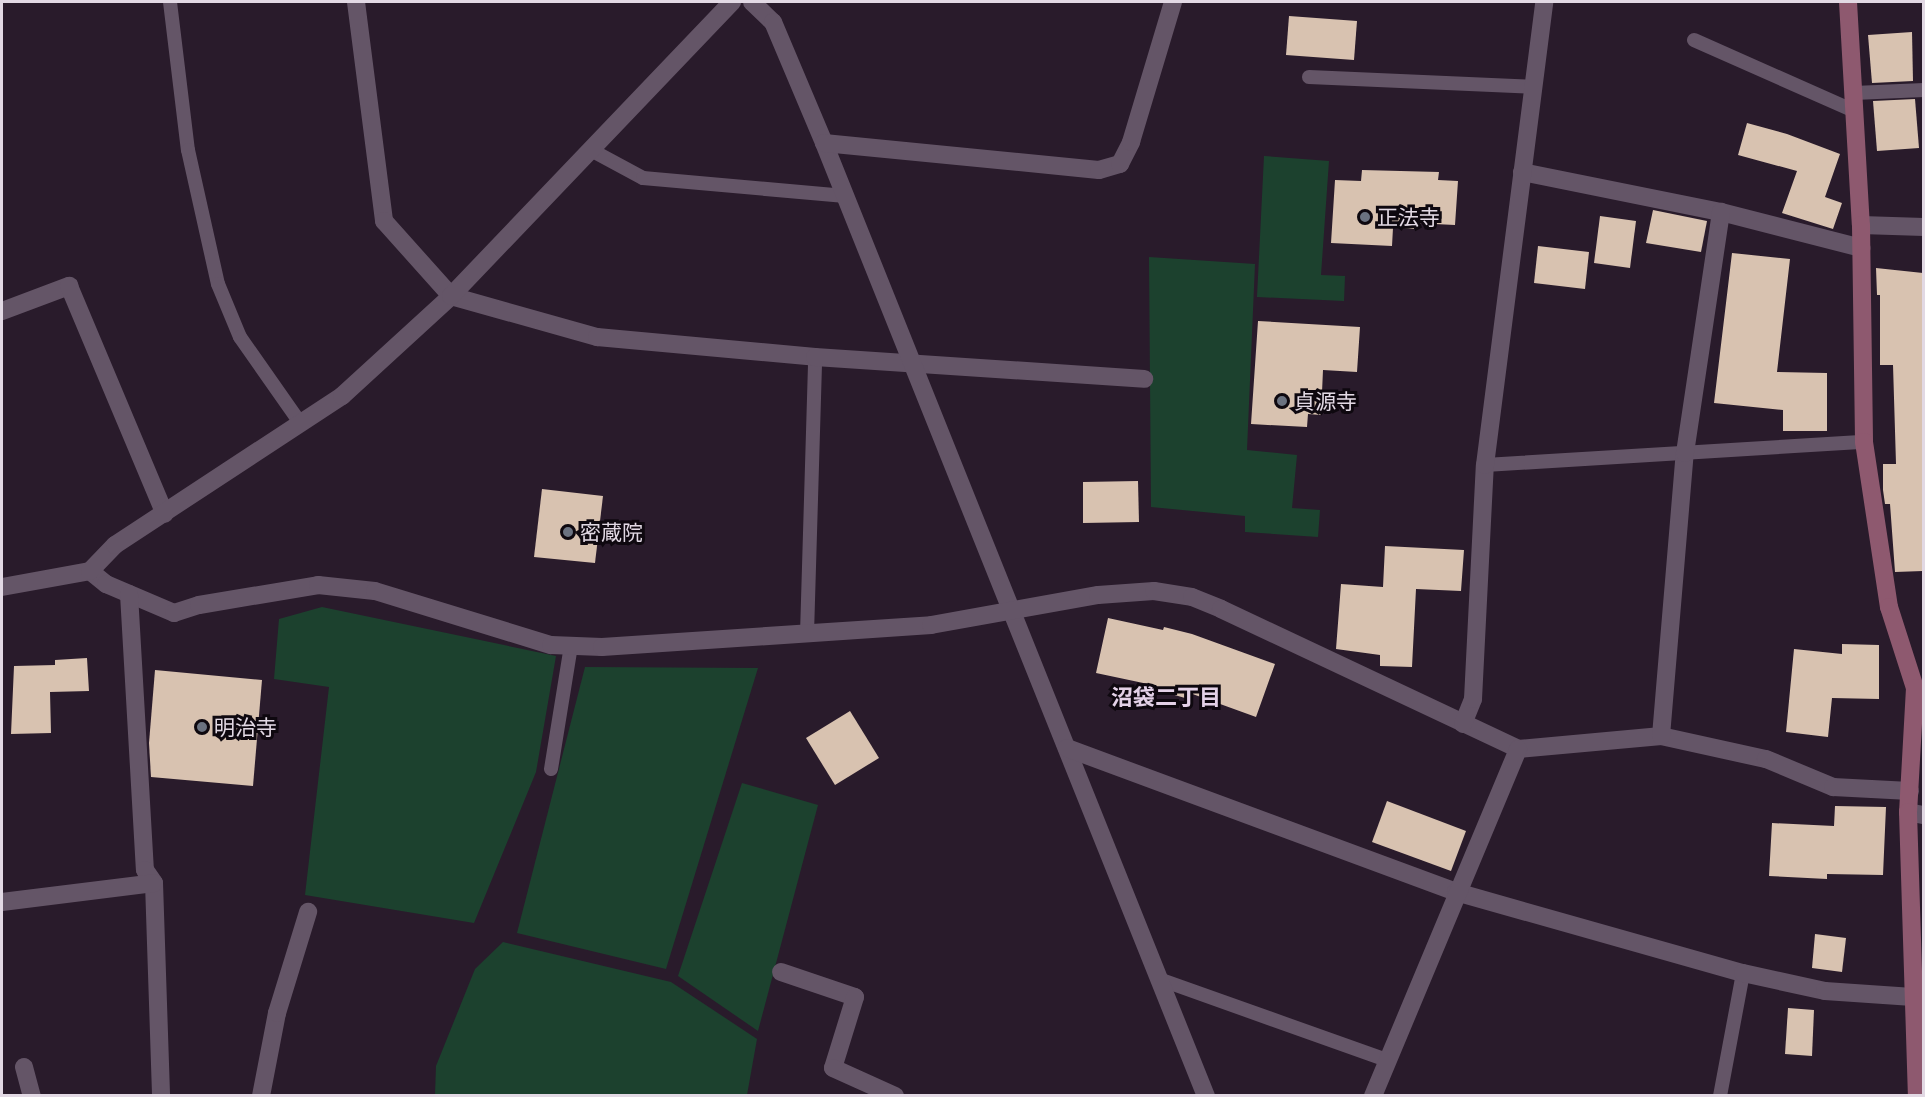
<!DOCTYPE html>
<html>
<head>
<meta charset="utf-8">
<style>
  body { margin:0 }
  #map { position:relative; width:1925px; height:1097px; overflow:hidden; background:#291b2b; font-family:"Asap Condensed","Noto Sans JP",sans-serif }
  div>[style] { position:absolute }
  .green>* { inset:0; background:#1c412e }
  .building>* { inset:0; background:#d8c2b0 }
  .lane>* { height:14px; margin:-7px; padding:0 7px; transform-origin:7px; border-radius:7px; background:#645567 }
  .street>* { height:18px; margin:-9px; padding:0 9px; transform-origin:9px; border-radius:9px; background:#645567 }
  .secondary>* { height:18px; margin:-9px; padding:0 9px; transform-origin:9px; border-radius:9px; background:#8e596f }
  .dots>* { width:16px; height:16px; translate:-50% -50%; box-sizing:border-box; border:3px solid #0e080f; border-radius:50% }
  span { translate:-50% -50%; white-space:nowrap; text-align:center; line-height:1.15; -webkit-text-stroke:6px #0e080f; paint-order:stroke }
  .poi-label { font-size:21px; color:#e2d9e4 }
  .left { translate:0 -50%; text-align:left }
  .neighbourhood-label { font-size:22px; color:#e3d1e7; font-weight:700 }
  .frame { position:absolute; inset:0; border:3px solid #e2d9e4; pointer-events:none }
</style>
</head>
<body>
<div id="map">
  <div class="green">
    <i style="clip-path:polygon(1264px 156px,1329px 161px,1321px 275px,1345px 276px,1344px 301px,1257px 297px)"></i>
    <i style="clip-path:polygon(1149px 257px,1255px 264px,1247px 450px,1297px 455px,1292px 508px,1320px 510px,1318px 537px,1245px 532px,1245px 516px,1151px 507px)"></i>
    <i style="clip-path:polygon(322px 607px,556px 656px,536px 772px,474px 923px,305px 895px,329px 687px,274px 679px,279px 619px)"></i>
    <i style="clip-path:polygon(585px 667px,758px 668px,666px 969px,517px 933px)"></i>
    <i style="clip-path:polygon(742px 783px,818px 805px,758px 1031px,678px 976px)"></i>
    <i style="clip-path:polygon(503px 942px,671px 982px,757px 1039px,747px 1095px,435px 1095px,436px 1066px,475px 969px)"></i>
  </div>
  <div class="building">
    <i style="clip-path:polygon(1289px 16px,1357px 21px,1354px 60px,1286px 55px)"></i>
    <i style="clip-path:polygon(1912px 32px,1913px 81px,1872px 83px,1868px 35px)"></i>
    <i style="clip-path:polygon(1915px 99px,1919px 148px,1877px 151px,1873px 101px)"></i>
    <i style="clip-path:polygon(1747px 123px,1787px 134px,1840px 154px,1825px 197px,1842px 203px,1833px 229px,1782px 213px,1797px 171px,1738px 155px)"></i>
    <i style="clip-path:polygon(1362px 170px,1439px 172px,1438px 180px,1458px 181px,1455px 225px,1414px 223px,1414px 229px,1393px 228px,1392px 246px,1331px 243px,1335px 180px,1361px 181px)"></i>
    <i style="clip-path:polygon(1653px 210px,1707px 221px,1701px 252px,1646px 243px)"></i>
    <i style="clip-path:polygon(1600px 216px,1636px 221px,1630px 268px,1594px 263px)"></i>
    <i style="clip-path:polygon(1538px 246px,1589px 252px,1585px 289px,1534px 283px)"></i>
    <i style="clip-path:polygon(1732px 253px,1790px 259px,1777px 372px,1827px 373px,1827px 431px,1783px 431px,1783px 410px,1714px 403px)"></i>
    <i style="clip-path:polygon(1876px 268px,1923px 273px,1923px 571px,1895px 572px,1890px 504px,1885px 504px,1883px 490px,1883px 464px,1896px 464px,1893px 365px,1880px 365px,1880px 295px,1877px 295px)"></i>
    <i style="clip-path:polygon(1258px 321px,1360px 327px,1357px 372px,1323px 370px,1321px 415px,1308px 414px,1307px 427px,1251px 424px)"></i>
    <i style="clip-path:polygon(1138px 481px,1139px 522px,1083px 523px,1083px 482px)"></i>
    <i style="clip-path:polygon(542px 489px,603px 496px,595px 563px,534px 557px)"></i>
    <i style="clip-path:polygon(1385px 546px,1464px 550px,1461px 591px,1416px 589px,1412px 667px,1380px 666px,1380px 655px,1336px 649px,1341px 584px,1383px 587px)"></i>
    <i style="clip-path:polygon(1108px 618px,1163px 630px,1164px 627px,1192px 634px,1275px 664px,1256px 717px,1187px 692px,1185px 698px,1147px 687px,1148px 684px,1096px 673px)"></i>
    <i style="clip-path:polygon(1842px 644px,1879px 645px,1879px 699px,1832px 698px,1828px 737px,1786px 732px,1794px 649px,1842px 654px)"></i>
    <i style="clip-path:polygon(87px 658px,89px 691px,50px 692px,51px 733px,11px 734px,14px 666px,55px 665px,55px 660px)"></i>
    <i style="clip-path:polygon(155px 670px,262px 680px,253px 786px,151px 777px,149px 743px)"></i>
    <i style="clip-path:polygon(850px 711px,879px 758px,835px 785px,806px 738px)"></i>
    <i style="clip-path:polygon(1387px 801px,1466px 831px,1451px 871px,1372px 842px)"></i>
    <i style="clip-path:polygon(1835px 806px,1886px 807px,1883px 875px,1827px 874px,1827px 879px,1769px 876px,1772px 823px,1834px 826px)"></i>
    <i style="clip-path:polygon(1815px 934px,1846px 938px,1842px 972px,1812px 968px)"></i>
    <i style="clip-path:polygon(1788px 1008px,1814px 1010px,1812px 1056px,1785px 1054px)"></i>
  </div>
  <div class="lane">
    <i style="left:170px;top:2px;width:149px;rotate:83.1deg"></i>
    <i style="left:188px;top:150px;width:137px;rotate:77.4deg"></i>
    <i style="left:218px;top:284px;width:57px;rotate:67.5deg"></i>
    <i style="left:240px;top:337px;width:106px;rotate:55deg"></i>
    <i style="left:1694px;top:40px;width:175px;rotate:23.9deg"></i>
    <i style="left:1309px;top:77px;width:225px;rotate:2.5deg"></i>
    <i style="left:1854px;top:93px;width:70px;rotate:-2.5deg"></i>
    <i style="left:591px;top:150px;width:59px;rotate:28.3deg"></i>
    <i style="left:643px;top:178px;width:203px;rotate:5.1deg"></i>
    <i style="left:1485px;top:465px;width:380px;rotate:-3.5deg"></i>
    <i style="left:807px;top:634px;width:277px;rotate:-88.3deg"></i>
    <i style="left:551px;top:769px;width:125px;rotate:-80.8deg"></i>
    <i style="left:1159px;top:979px;width:242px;rotate:19.6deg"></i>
    <i style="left:1720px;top:1096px;width:125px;rotate:-79.4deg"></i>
  </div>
  <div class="street">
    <i style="left:356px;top:2px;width:221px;rotate:82.7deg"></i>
    <i style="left:384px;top:221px;width:101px;rotate:48.2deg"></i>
    <i style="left:451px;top:296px;width:152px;rotate:15.7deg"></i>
    <i style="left:597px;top:337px;width:219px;rotate:5.2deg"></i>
    <i style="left:815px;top:357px;width:330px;rotate:3.8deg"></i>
    <i style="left:752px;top:2px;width:29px;rotate:44deg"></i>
    <i style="left:773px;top:22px;width:131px;rotate:67.1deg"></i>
    <i style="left:824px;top:143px;width:1027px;rotate:68.16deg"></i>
    <i style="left:824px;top:143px;width:276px;rotate:5.6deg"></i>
    <i style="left:1099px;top:170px;width:22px;rotate:-16deg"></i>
    <i style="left:1120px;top:164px;width:25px;rotate:-63deg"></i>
    <i style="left:1131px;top:142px;width:146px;rotate:-73.3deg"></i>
    <i style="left:1522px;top:172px;width:203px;rotate:11.4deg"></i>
    <i style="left:1721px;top:212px;width:145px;rotate:14.4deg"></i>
    <i style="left:1861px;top:225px;width:63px;rotate:1.8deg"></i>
    <i style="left:2px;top:311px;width:72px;rotate:-20.5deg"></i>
    <i style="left:69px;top:286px;width:247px;rotate:67.2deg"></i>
    <i style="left:90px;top:571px;width:21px;rotate:39deg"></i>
    <i style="left:106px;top:584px;width:74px;rotate:23.1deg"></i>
    <i style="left:174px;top:613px;width:26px;rotate:-18deg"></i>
    <i style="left:199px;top:605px;width:121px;rotate:-9.5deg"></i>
    <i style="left:318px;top:585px;width:57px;rotate:6deg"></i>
    <i style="left:375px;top:591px;width:184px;rotate:17.1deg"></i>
    <i style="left:551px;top:645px;width:51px;rotate:2.2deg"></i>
    <i style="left:602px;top:647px;width:330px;rotate:-3.8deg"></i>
    <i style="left:931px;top:625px;width:170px;rotate:-10.2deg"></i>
    <i style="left:1098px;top:595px;width:56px;rotate:-4.1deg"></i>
    <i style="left:1154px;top:591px;width:38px;rotate:9deg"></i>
    <i style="left:1192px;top:597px;width:31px;rotate:22deg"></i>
    <i style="left:1221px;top:609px;width:328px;rotate:25.2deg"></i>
    <i style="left:1518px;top:749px;width:144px;rotate:-5.2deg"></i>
    <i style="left:1661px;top:736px;width:107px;rotate:12.4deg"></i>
    <i style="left:1766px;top:759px;width:73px;rotate:22.7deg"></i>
    <i style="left:1833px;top:787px;width:77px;rotate:3deg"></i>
    <i style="left:2px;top:587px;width:89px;rotate:-10.3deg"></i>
    <i style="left:90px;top:571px;width:36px;rotate:-46deg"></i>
    <i style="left:115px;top:545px;width:272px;rotate:-33.3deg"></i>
    <i style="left:342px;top:396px;width:148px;rotate:-42.5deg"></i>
    <i style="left:451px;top:296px;width:407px;rotate:-46.3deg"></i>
    <i style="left:129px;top:594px;width:276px;rotate:86.7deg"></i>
    <i style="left:145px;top:870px;width:16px;rotate:55deg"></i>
    <i style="left:154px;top:883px;width:213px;rotate:88.1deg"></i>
    <i style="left:1463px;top:724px;width:27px;rotate:-68deg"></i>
    <i style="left:1473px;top:699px;width:234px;rotate:-87.1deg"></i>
    <i style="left:1485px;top:465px;width:467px;rotate:-82.7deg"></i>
    <i style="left:1661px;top:736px;width:284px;rotate:-85.2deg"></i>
    <i style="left:1685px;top:453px;width:244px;rotate:-81.5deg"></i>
    <i style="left:1067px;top:748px;width:415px;rotate:20.3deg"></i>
    <i style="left:1456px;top:892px;width:298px;rotate:15.8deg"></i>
    <i style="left:1743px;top:973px;width:84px;rotate:12.4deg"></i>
    <i style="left:1825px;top:991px;width:88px;rotate:3.9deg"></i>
    <i style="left:1908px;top:812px;width:16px;rotate:11deg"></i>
    <i style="left:2px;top:902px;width:153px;rotate:-7.1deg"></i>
    <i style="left:781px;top:972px;width:78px;rotate:18.7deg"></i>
    <i style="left:855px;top:997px;width:74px;rotate:107.2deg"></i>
    <i style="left:833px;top:1068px;width:68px;rotate:24.3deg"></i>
    <i style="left:24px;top:1067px;width:30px;rotate:75deg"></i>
    <i style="left:261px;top:1096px;width:85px;rotate:-79.1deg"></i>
    <i style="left:277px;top:1013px;width:106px;rotate:-72.9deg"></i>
    <i style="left:1373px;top:1096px;width:376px;rotate:-67.3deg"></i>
  </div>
  <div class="secondary">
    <i style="left:1848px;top:2px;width:223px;rotate:86.7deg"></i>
    <i style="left:1861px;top:225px;width:217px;rotate:89.2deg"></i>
    <i style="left:1864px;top:442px;width:167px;rotate:81.4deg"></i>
    <i style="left:1889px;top:607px;width:85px;rotate:72.2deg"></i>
    <i style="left:1915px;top:688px;width:124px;rotate:93.2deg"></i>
    <i style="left:1908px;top:812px;width:284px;rotate:88.2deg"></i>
  </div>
  <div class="dots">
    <i style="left:1365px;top:217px;background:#6b7280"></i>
    <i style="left:1282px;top:401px;background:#6b7280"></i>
    <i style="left:568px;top:532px;background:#6b7280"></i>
    <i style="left:202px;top:727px;background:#6b7280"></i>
  </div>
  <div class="poi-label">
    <span class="left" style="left:1377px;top:217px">正法寺</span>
    <span class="left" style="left:1294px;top:401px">貞源寺</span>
    <span class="left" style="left:580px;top:532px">密蔵院</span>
    <span class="left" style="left:214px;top:727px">明治寺</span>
  </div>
  <div class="neighbourhood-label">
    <span style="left:1166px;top:698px">沼袋二丁目</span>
  </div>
  <div class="frame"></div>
</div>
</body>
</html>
